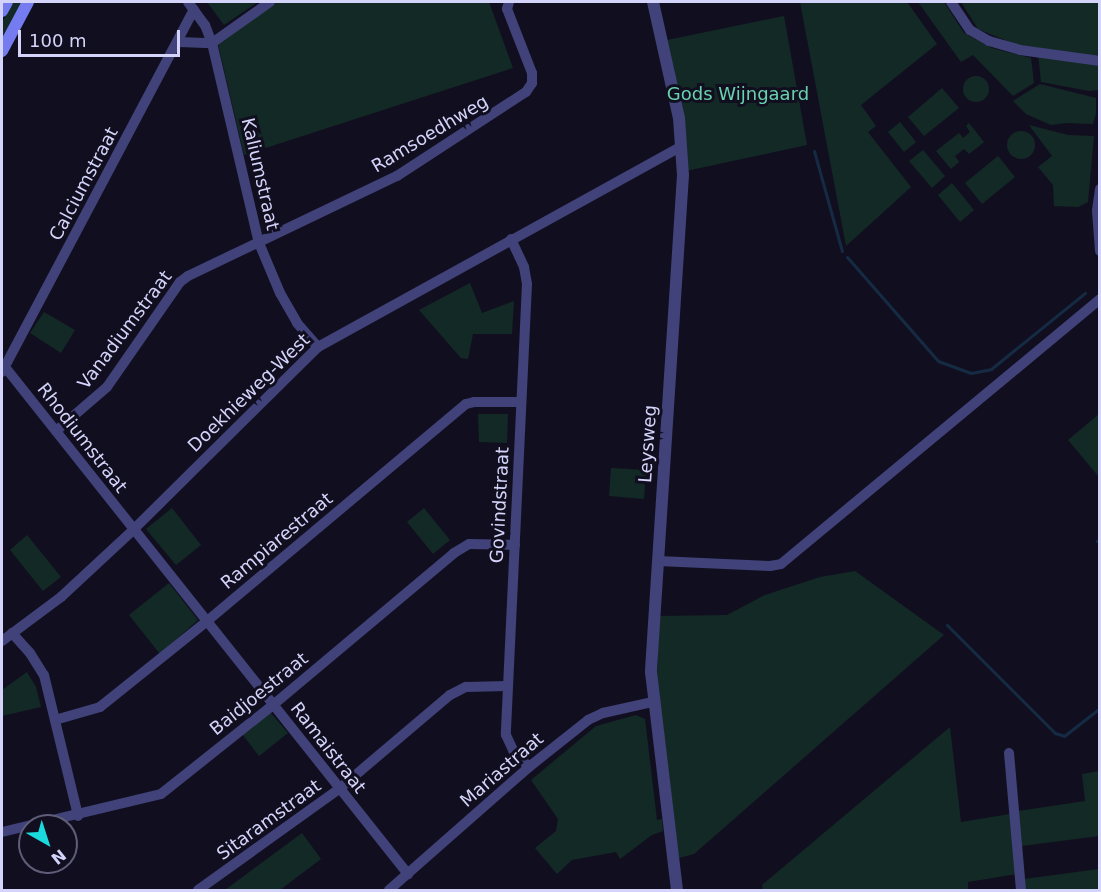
<!DOCTYPE html>
<html>
<head>
<meta charset="utf-8">
<style>
  body { margin:0 }
  #map { position:relative; width:1101px; height:892px; overflow:hidden; background:#110f1f; font-family:"DejaVu Sans",sans-serif }
  div>[style] { position:absolute }
  .green>* { inset:0; background:#132926 }
  .round { border-radius:50% }
  .stream>* { height:3px; margin:-1.5px; padding:0 1.5px; transform-origin:1.5px; border-radius:1.5px; background:#152b44 }
  .minor>* { height:10px; margin:-5px; padding:0 5px; transform-origin:5px; border-radius:5px; background:#404279 }
  .tertiary>* { height:12px; margin:-6px; padding:0 6px; transform-origin:6px; border-radius:6px; background:#404279 }
  .secondary>* { height:12px; margin:-6px; padding:0 6px; transform-origin:6px; border-radius:6px; background:#757cef }
  span { translate:-50% -50%; white-space:nowrap; text-align:center; line-height:1.15; -webkit-text-stroke:6px #110f1f; paint-order:stroke }
  .park-label { font-size:18px; color:#68d1ae }
  .street-label { font-size:18px; color:#d4d3fa }
  .frame { position:absolute; inset:0; border:3px solid #d4d3fa; pointer-events:none }
  .north { position:absolute; left:18px; top:814px; width:60px; height:60px; box-sizing:border-box; background:#110f1f; border:2px solid #5f5d77; border-radius:50%; rotate:141deg; font-size:16px; font-weight:700; line-height:24px; text-align:center; color:#d4d3fa }
  .north::after { content:''; display:block; margin:auto; width:21px; height:27px; background:#1bdade; clip-path:polygon(50% 0,100% 100%,50% 72%,0 100%) }
  .scale { position:absolute; left:18px; top:30px; width:162px; height:27px; box-sizing:border-box; border:3px solid #d4d3fa; border-top:0; padding-left:8px; font-size:18px; line-height:21px; white-space:nowrap; color:#d4d3fa; -webkit-text-stroke:4px #110f1f; paint-order:stroke }
</style>
</head>
<body>
<div id="map">
  <div class="green">
    <i style="clip-path:polygon(13px 2px,22px 2px,2px 40px,2px 22px)"></i>
    <i style="clip-path:polygon(207px 2px,258px 2px,224px 25px)"></i>
    <i style="clip-path:polygon(276px 2px,489px 2px,513px 68px,244px 155px,218px 44px)"></i>
    <i style="clip-path:polygon(800px 2px,907px 2px,937px 44px,861px 105px,876px 126px,868px 132px,911px 187px,846px 246px)"></i>
    <i style="clip-path:polygon(918px 2px,944px 2px,964px 33px,992px 48px,1031px 58px,1034px 83px,1013px 96px,973px 55px,961px 62px)"></i>
    <i style="clip-path:polygon(961px 2px,1099px 2px,1099px 54px,1096px 56px,1017px 45px,978px 29px)"></i>
    <i style="clip-path:polygon(784px 16px,807px 145px,686px 171px,667px 40px)"></i>
    <i style="clip-path:polygon(1038px 53px,1099px 63px,1099px 90px,1089px 91px,1041px 82px)"></i>
    <i class="round" style="left:963px;top:76px;width:26px;height:26px"></i>
    <i style="clip-path:polygon(1040px 84px,1096px 98px,1096px 113px,1093px 124px,1066px 123px,1051px 125px,1026px 114px,1013px 101px)"></i>
    <i style="clip-path:polygon(942px 88px,959px 108px,924px 136px,908px 117px)"></i>
    <i style="clip-path:polygon(900px 122px,916px 142px,904px 152px,888px 132px)"></i>
    <i style="clip-path:polygon(969px 123px,984px 142px,969px 154px,964px 149px,955px 156px,959px 162px,951px 169px,936px 151px,959px 133px,963px 138px,970px 132px,966px 126px)"></i>
    <i style="clip-path:polygon(1029px 125px,1068px 135px,1094px 136px,1088px 202px,1078px 207px,1054px 206px,1053px 185px,1038px 167px,1052px 156px)"></i>
    <i class="round" style="left:1007px;top:131px;width:28px;height:28px"></i>
    <i style="clip-path:polygon(923px 150px,945px 176px,932px 188px,909px 161px)"></i>
    <i style="clip-path:polygon(998px 156px,1015px 177px,982px 204px,965px 183px)"></i>
    <i style="clip-path:polygon(952px 183px,974px 210px,960px 222px,938px 195px)"></i>
    <i style="clip-path:polygon(470px 283px,482px 313px,514px 301px,512px 334px,473px 334px,468px 359px,461px 358px,419px 310px)"></i>
    <i style="clip-path:polygon(44px 312px,75px 330px,61px 353px,30px 333px)"></i>
    <i style="clip-path:polygon(478px 414px,508px 414px,507px 443px,479px 442px)"></i>
    <i style="clip-path:polygon(1099px 414px,1099px 477px,1068px 440px)"></i>
    <i style="clip-path:polygon(611px 468px,646px 470px,644px 499px,609px 496px)"></i>
    <i style="clip-path:polygon(172px 508px,201px 545px,176px 565px,146px 529px)"></i>
    <i style="clip-path:polygon(424px 508px,450px 540px,433px 554px,407px 522px)"></i>
    <i style="clip-path:polygon(27px 535px,61px 577px,43px 591px,10px 550px)"></i>
    <i style="clip-path:polygon(855px 571px,944px 635px,694px 854px,679px 858px,657px 679px,659px 616px,727px 615px,765px 595px,820px 577px)"></i>
    <i style="clip-path:polygon(169px 583px,198px 620px,160px 654px,129px 615px)"></i>
    <i style="clip-path:polygon(27px 672px,36px 687px,41px 707px,2px 716px,2px 690px)"></i>
    <i style="clip-path:polygon(270px 712px,288px 733px,259px 756px,242px 734px)"></i>
    <i style="clip-path:polygon(636px 715px,645px 719px,657px 820px,662px 819px,663px 831px,652px 835px,620px 859px,616px 852px,572px 860px,557px 874px,535px 848px,556px 831px,558px 819px,531px 780px,596px 726px)"></i>
    <i style="clip-path:polygon(950px 727px,961px 822px,1010px 814px,1017px 874px,968px 882px,968px 890px,763px 890px,762px 885px)"></i>
    <i style="clip-path:polygon(1099px 771px,1099px 836px,1022px 846px,1018px 811px,1085px 801px,1082px 774px)"></i>
    <i style="clip-path:polygon(302px 833px,321px 859px,280px 890px,225px 890px)"></i>
    <i style="clip-path:polygon(1099px 869px,1099px 890px,1025px 890px,1024px 879px)"></i>
  </div>
  <div class="stream">
    <i style="left:814px;top:151px;width:104px;rotate:74.4deg"></i>
    <i style="left:847px;top:257px;width:138px;rotate:48.8deg"></i>
    <i style="left:938px;top:361px;width:35px;rotate:20deg"></i>
    <i style="left:971px;top:373px;width:20px;rotate:-11deg"></i>
    <i style="left:991px;top:369px;width:121px;rotate:-39deg"></i>
    <i style="left:1097px;top:541px;width:4px;rotate:-34deg"></i>
    <i style="left:947px;top:625px;width:153px;rotate:45deg"></i>
    <i style="left:1055px;top:733px;width:9px;rotate:18deg"></i>
    <i style="left:1064px;top:736px;width:46px;rotate:-37.9deg"></i>
  </div>
  <div class="minor">
    <i style="left:188px;top:2px;width:29px;rotate:54deg"></i>
    <i style="left:205px;top:25px;width:19px;rotate:69deg"></i>
    <i style="left:212px;top:43px;width:205px;rotate:76.8deg"></i>
    <i style="left:259px;top:243px;width:54px;rotate:67.2deg"></i>
    <i style="left:280px;top:293px;width:34px;rotate:60deg"></i>
    <i style="left:297px;top:323px;width:32px;rotate:49deg"></i>
    <i style="left:951px;top:2px;width:34px;rotate:56deg"></i>
    <i style="left:970px;top:30px;width:22px;rotate:30deg"></i>
    <i style="left:989px;top:41px;width:32px;rotate:16deg"></i>
    <i style="left:1020px;top:50px;width:81px;rotate:7.8deg"></i>
    <i style="left:179px;top:42px;width:33px;rotate:2deg"></i>
    <i style="left:212px;top:43px;width:71px;rotate:-35.3deg"></i>
    <i style="left:1100px;top:189px;width:22px;rotate:98deg"></i>
    <i style="left:1097px;top:211px;width:40px;rotate:85.7deg"></i>
    <i style="left:511px;top:239px;width:31px;rotate:65deg"></i>
    <i style="left:524px;top:267px;width:17px;rotate:80deg"></i>
    <i style="left:527px;top:284px;width:451px;rotate:92.7deg"></i>
    <i style="left:506px;top:735px;width:17px;rotate:65deg"></i>
    <i style="left:513px;top:750px;width:23px;rotate:47deg"></i>
    <i style="left:5px;top:367px;width:648px;rotate:51.52deg"></i>
    <i style="left:2px;top:372px;width:410px;rotate:-62.1deg"></i>
    <i style="left:56px;top:431px;width:67px;rotate:-40.8deg"></i>
    <i style="left:107px;top:387px;width:128px;rotate:-55.2deg"></i>
    <i style="left:180px;top:282px;width:10px;rotate:-37deg"></i>
    <i style="left:188px;top:276px;width:232px;rotate:-25.6deg"></i>
    <i style="left:397px;top:176px;width:154px;rotate:-33.1deg"></i>
    <i style="left:526px;top:92px;width:11px;rotate:-56deg"></i>
    <i style="left:532px;top:83px;width:10px;rotate:-90deg"></i>
    <i style="left:532px;top:73px;width:69px;rotate:-111.3deg"></i>
    <i style="left:507px;top:9px;width:7px;rotate:-74deg"></i>
    <i style="left:658px;top:561px;width:112px;rotate:2.6deg"></i>
    <i style="left:770px;top:566px;width:11px;rotate:-10deg"></i>
    <i style="left:781px;top:564px;width:415px;rotate:-39.7deg"></i>
    <i style="left:12px;top:633px;width:27px;rotate:48deg"></i>
    <i style="left:30px;top:653px;width:26px;rotate:58deg"></i>
    <i style="left:44px;top:675px;width:145px;rotate:76.4deg"></i>
    <i style="left:2px;top:641px;width:74px;rotate:-36.7deg"></i>
    <i style="left:61px;top:597px;width:98px;rotate:-42.9deg"></i>
    <i style="left:133px;top:530px;width:260px;rotate:-44.7deg"></i>
    <i style="left:318px;top:347px;width:414px;rotate:-28.9deg"></i>
    <i style="left:55px;top:720px;width:47px;rotate:-16.1deg"></i>
    <i style="left:100px;top:707px;width:136px;rotate:-38.7deg"></i>
    <i style="left:206px;top:622px;width:339px;rotate:-40deg"></i>
    <i style="left:466px;top:404px;width:8px;rotate:-14deg"></i>
    <i style="left:474px;top:402px;width:47px"></i>
    <i style="left:1009px;top:753px;width:138px;rotate:85deg"></i>
    <i style="left:2px;top:832px;width:163px;rotate:-13.4deg"></i>
    <i style="left:161px;top:794px;width:143px;rotate:-38.5deg"></i>
    <i style="left:273px;top:705px;width:236px;rotate:-40deg"></i>
    <i style="left:454px;top:553px;width:17px;rotate:-31deg"></i>
    <i style="left:469px;top:544px;width:46px;rotate:1.2deg"></i>
    <i style="left:198px;top:890px;width:173px;rotate:-35.6deg"></i>
    <i style="left:339px;top:789px;width:145px;rotate:-40.3deg"></i>
    <i style="left:450px;top:695px;width:18px;rotate:-27deg"></i>
    <i style="left:466px;top:687px;width:41px;rotate:-1.4deg"></i>
    <i style="left:389px;top:890px;width:186px;rotate:-41.3deg"></i>
    <i style="left:529px;top:767px;width:75px;rotate:-38.5deg"></i>
    <i style="left:588px;top:720px;width:17px;rotate:-25deg"></i>
    <i style="left:603px;top:713px;width:50px;rotate:-12.7deg"></i>
  </div>
  <div class="tertiary">
    <i style="left:653px;top:2px;width:119px;rotate:77.4deg"></i>
    <i style="left:679px;top:118px;width:57px;rotate:86deg"></i>
    <i style="left:683px;top:175px;width:498px;rotate:93.7deg"></i>
    <i style="left:651px;top:672px;width:220px;rotate:83.2deg"></i>
  </div>
  <div class="secondary">
    <i style="left:2px;top:11px;width:10px;rotate:-61deg"></i>
    <i style="left:2px;top:51px;width:55px;rotate:-62deg"></i>
  </div>
  <div class="park-label">
    <span style="left:738px;top:94px">Gods Wijngaard</span>
  </div>
  <div class="street-label">
    <span style="left:430px;top:134px;rotate:-31deg">Ramsoedhweg</span>
    <span style="left:260px;top:174px;rotate:77deg">Kaliumstraat</span>
    <span style="left:84px;top:184px;rotate:-62deg">Calciumstraat</span>
    <span style="left:125px;top:330px;rotate:-53deg">Vanadiumstraat</span>
    <span style="left:249px;top:393px;rotate:-44deg">Doekhieweg-West</span>
    <span style="left:82px;top:438px;rotate:52deg">Rhodiumstraat</span>
    <span style="left:648px;top:444px;rotate:-86deg">Leysweg</span>
    <span style="left:500px;top:505px;rotate:-87deg">Govindstraat</span>
    <span style="left:277px;top:541px;rotate:-40deg">Rampiarestraat</span>
    <span style="left:259px;top:694px;rotate:-39deg">Baidjoestraat</span>
    <span style="left:328px;top:748px;rotate:52deg">Ramaistraat</span>
    <span style="left:502px;top:770px;rotate:-41deg">Mariastraat</span>
    <span style="left:269px;top:820px;rotate:-36deg">Sitaramstraat</span>
  </div>
  <div class="frame"></div>
  <div class="north">N</div>
  <div class="scale">100 m</div>
</div>
</body>
</html>
